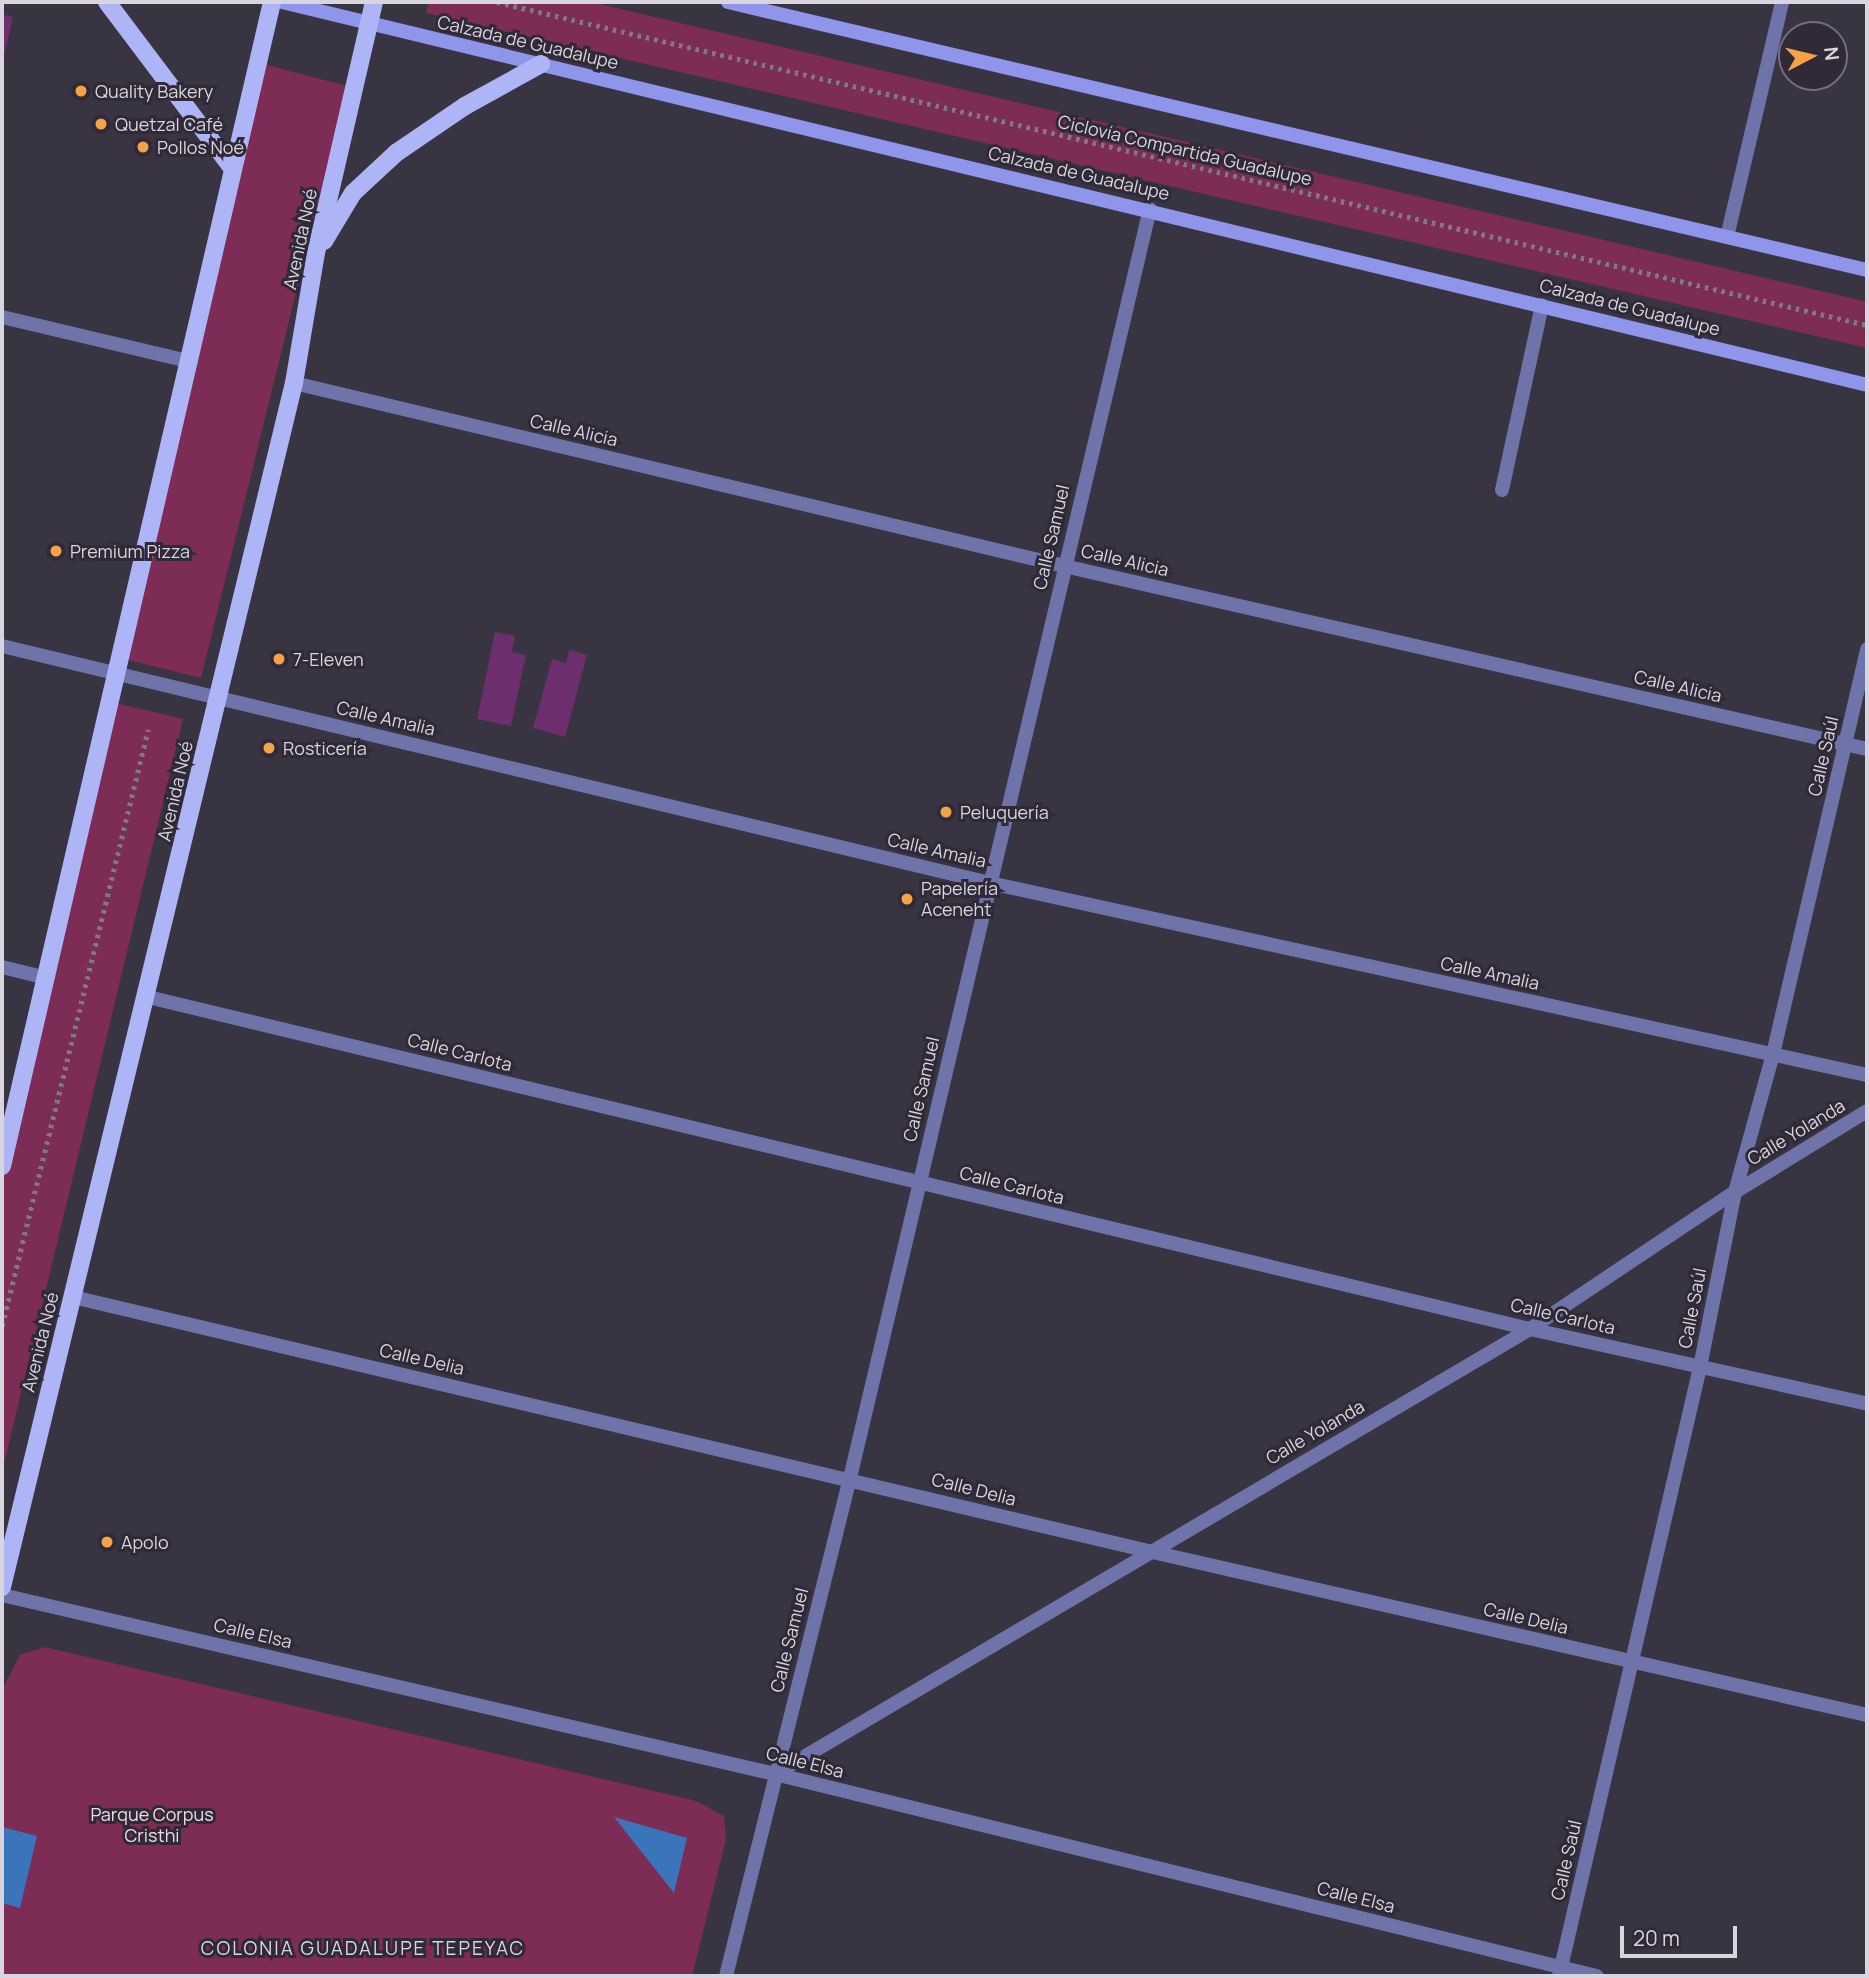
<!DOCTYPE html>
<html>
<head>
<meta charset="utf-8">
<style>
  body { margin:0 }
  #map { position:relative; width:1869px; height:1978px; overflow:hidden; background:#393442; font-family:Manrope,sans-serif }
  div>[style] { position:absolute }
  .green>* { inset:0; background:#7d2c55 }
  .water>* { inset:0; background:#3a74b9 }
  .building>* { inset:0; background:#6d2e6d }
  .path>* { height:4.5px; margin-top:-2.25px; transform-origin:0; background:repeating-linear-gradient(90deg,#7d7985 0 3.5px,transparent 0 8.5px) }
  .lane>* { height:14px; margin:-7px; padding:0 7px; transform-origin:7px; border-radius:7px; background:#6e74aa }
  .street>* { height:14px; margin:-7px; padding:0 7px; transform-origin:7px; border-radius:7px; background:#6e74aa }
  .secondary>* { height:14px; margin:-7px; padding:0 7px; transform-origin:7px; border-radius:7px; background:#8e95eb }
  .primary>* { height:18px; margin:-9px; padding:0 9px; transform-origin:9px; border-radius:9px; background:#adb5f7 }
  .dots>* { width:19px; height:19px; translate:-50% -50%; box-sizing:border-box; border:4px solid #2f2938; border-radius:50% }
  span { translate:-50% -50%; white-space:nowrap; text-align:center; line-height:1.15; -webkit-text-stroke:6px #2f2938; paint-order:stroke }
  .street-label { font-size:18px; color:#d8d5de }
  .poi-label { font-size:18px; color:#d8d5de }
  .left { translate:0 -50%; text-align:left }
  .park-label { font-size:18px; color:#f2d9e3 }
  .neighbourhood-label { font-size:19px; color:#d8d5de; letter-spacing:2px }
  .frame { position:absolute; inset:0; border:4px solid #d8d5de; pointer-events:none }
  .north { position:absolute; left:1778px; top:21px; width:70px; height:70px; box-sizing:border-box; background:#2f2938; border:2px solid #736e7a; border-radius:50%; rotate:83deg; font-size:19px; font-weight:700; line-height:28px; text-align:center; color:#d8d5de }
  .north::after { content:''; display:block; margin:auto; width:24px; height:32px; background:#f5a346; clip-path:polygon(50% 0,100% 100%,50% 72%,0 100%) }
  .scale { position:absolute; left:1620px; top:1926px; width:117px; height:32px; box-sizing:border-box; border:4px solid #d8d5de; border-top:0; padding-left:9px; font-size:21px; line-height:24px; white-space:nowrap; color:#d8d5de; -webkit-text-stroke:5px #2f2938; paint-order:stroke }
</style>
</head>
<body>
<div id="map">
  <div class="green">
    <i style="clip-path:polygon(429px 2px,591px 2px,1867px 302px,1867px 348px,426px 13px)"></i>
    <i style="clip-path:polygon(263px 64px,347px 86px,201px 678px,116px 657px)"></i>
    <i style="clip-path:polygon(107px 701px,183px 719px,2px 1472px,2px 1141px)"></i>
    <i style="clip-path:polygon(45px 1647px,696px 1801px,724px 1816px,726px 1839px,692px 1976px,2px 1976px,2px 1690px,20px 1655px)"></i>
  </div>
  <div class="water">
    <i style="clip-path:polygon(614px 1817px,687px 1838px,674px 1893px)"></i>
    <i style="clip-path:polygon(2px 1827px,37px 1836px,20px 1908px,2px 1903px)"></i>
  </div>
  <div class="building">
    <i style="clip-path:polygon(2px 14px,13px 17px,3px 60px,2px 60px)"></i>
    <i style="clip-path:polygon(495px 632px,515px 636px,512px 652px,526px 655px,511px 726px,477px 719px)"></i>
    <i style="clip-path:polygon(569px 650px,587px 655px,565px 737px,533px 728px,552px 659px,566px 663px)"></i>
  </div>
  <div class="path">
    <i style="left:497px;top:2px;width:1408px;rotate:13.27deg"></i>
    <i style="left:2px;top:1326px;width:614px;rotate:-76.24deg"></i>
  </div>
  <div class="lane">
    <i style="left:1502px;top:490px;width:189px;rotate:-77.8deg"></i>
  </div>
  <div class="street">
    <i style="left:1727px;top:237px;width:241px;rotate:-76.8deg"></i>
    <i style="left:2px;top:317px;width:191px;rotate:13.3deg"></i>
    <i style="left:294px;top:383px;width:791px;rotate:13.37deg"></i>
    <i style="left:1064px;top:566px;width:824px;rotate:12.84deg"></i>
    <i style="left:2px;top:646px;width:1016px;rotate:13.49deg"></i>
    <i style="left:990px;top:883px;width:898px;rotate:12.35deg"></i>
    <i style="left:2px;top:967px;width:42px;rotate:13.7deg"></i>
    <i style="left:148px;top:997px;width:1421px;rotate:13.51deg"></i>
    <i style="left:1530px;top:1329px;width:345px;rotate:12.5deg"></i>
    <i style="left:73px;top:1297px;width:1105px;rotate:13.29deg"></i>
    <i style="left:1148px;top:1551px;width:737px;rotate:12.85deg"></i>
    <i style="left:2px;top:1595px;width:793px;rotate:13.04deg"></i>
    <i style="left:775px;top:1774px;width:846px;rotate:13.81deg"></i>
    <i style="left:775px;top:1774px;width:876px;rotate:-30.52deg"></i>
    <i style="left:1530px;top:1329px;width:247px;rotate:-33.8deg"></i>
    <i style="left:1735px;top:1192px;width:155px;rotate:-31.5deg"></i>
    <i style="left:726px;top:1976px;width:513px;rotate:-76.02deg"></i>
    <i style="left:850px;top:1478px;width:1304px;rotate:-76.7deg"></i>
    <i style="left:1559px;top:1976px;width:625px;rotate:-76.96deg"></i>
    <i style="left:1700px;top:1367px;width:178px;rotate:-78.7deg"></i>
    <i style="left:1735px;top:1192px;width:143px;rotate:-74.6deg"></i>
    <i style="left:1773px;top:1054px;width:416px;rotate:-76.9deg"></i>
  </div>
  <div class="secondary">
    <i style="left:282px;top:2px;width:1631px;rotate:13.58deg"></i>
    <i style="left:728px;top:2px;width:1170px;rotate:13.24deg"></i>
  </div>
  <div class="primary">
    <i style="left:107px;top:2px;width:209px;rotate:53deg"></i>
    <i style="left:324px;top:241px;width:56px;rotate:-58.9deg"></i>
    <i style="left:353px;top:193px;width:59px;rotate:-42.9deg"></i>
    <i style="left:396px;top:153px;width:83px;rotate:-34.3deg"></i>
    <i style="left:465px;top:106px;width:87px;rotate:-28.9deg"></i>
    <i style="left:2px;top:1166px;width:1195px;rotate:-76.94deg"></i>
    <i style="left:2px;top:1587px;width:1239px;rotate:-76.37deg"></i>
    <i style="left:294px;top:383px;width:132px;rotate:-80.4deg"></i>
    <i style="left:316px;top:253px;width:258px;rotate:-77deg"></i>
  </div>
  <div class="dots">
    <i style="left:81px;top:91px;background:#f5a346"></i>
    <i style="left:101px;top:124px;background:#f5a346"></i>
    <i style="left:143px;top:147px;background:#f5a346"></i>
    <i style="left:56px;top:551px;background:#f5a346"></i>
    <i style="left:279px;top:659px;background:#f5a346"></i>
    <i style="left:269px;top:748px;background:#f5a346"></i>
    <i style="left:946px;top:812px;background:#f5a346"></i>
    <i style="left:907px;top:899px;background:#f5a346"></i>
    <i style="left:107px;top:1542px;background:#f5a346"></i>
  </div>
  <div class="street-label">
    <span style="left:528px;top:42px;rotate:13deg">Calzada de Guadalupe</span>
    <span style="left:1185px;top:150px;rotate:13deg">Ciclovía Compartida Guadalupe</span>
    <span style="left:1079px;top:173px;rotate:13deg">Calzada de Guadalupe</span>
    <span style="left:300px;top:239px;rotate:-78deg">Avenida Noé</span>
    <span style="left:1630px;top:307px;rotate:14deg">Calzada de Guadalupe</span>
    <span style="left:574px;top:430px;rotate:13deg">Calle Alicia</span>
    <span style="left:1051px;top:537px;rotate:-77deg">Calle Samuel</span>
    <span style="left:1125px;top:560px;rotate:13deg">Calle Alicia</span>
    <span style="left:1678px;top:686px;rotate:13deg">Calle Alicia</span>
    <span style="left:386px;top:718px;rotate:13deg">Calle Amalia</span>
    <span style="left:1823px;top:756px;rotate:-77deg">Calle Saúl</span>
    <span style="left:175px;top:791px;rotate:-77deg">Avenida Noé</span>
    <span style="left:937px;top:850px;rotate:13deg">Calle Amalia</span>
    <span style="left:1490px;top:973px;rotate:12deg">Calle Amalia</span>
    <span style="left:460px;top:1052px;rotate:14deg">Calle Carlota</span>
    <span style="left:921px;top:1089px;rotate:-77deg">Calle Samuel</span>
    <span style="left:1796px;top:1132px;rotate:-31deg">Calle Yolanda</span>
    <span style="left:1012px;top:1185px;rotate:14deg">Calle Carlota</span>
    <span style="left:1692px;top:1308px;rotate:-79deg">Calle Saúl</span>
    <span style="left:1563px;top:1316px;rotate:13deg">Calle Carlota</span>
    <span style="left:40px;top:1342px;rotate:-76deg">Avenida Noé</span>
    <span style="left:422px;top:1359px;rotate:13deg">Calle Delia</span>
    <span style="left:1315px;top:1432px;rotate:-30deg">Calle Yolanda</span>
    <span style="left:974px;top:1489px;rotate:14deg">Calle Delia</span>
    <span style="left:1526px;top:1618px;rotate:13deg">Calle Delia</span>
    <span style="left:253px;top:1633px;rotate:13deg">Calle Elsa</span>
    <span style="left:789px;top:1640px;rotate:-76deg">Calle Samuel</span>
    <span style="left:805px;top:1762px;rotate:14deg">Calle Elsa</span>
    <span style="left:1566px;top:1860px;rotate:-77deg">Calle Saúl</span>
    <span style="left:1356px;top:1897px;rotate:14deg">Calle Elsa</span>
  </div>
  <div class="poi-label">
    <span class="left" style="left:95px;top:91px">Quality Bakery</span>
    <span class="left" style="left:115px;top:124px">Quetzal Café</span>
    <span class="left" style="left:157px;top:147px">Pollos Noé</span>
    <span class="left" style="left:70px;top:551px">Premium Pizza</span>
    <span class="left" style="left:293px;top:659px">7-Eleven</span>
    <span class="left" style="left:283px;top:748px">Rosticería</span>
    <span class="left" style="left:960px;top:812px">Peluquería</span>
    <span class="left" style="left:921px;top:899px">Papelería<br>Aceneht</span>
    <span class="left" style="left:121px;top:1542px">Apolo</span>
  </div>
  <div class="park-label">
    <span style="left:152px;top:1825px">Parque Corpus<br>Cristhi</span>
  </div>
  <div class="neighbourhood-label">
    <span style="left:363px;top:1949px">COLONIA GUADALUPE TEPEYAC</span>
  </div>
  <div class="frame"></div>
  <div class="north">N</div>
  <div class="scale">20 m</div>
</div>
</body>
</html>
